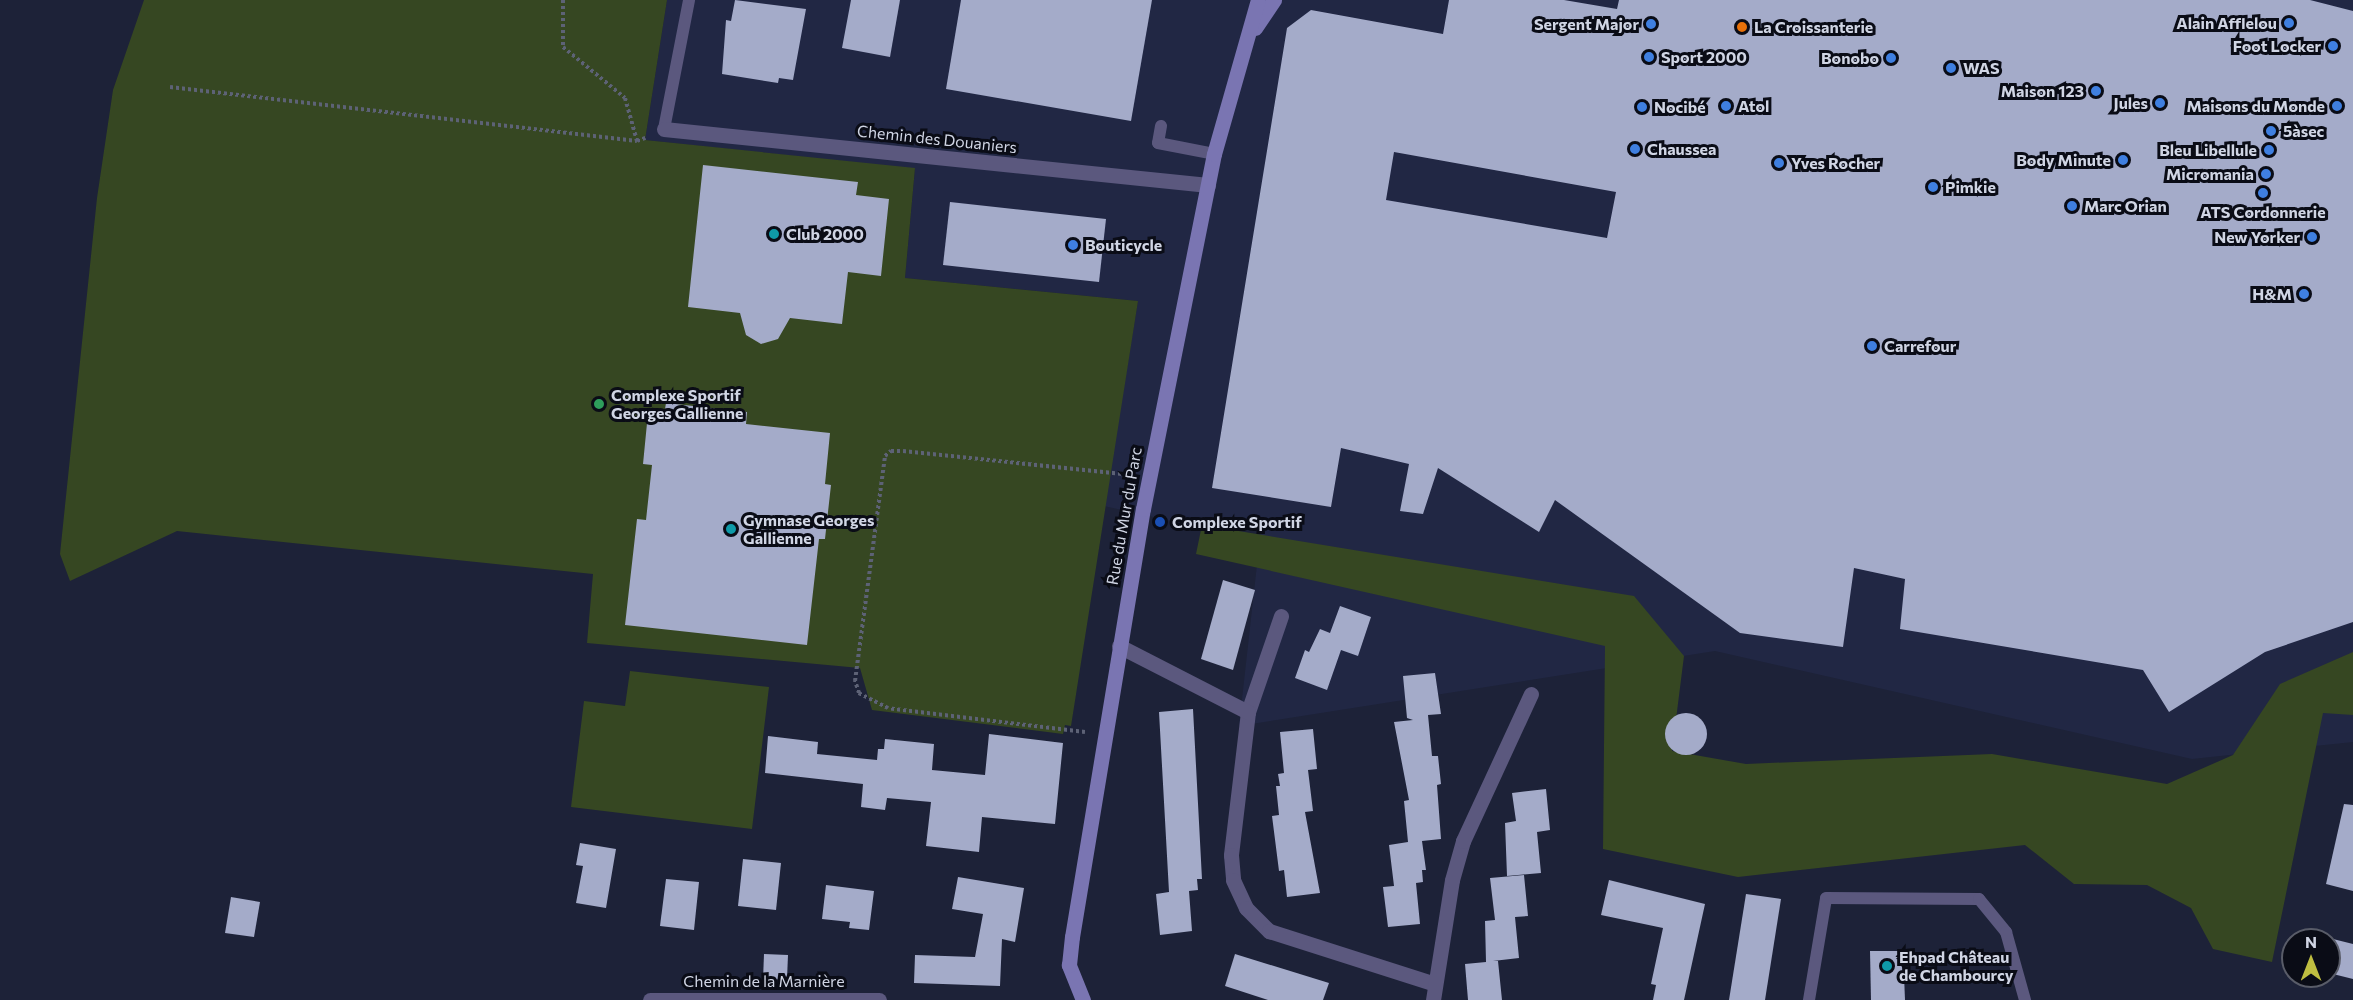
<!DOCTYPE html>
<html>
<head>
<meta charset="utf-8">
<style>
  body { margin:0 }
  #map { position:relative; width:2353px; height:1000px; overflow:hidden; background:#1d2238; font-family:Commissioner,sans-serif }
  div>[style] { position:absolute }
  .built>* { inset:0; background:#212744 }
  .green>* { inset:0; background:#364722 }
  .building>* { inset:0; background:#a4abc9 }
  .round { border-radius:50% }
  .path>* { height:4px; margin-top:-2px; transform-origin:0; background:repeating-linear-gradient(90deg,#5d6276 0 3px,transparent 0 6px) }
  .lane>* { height:12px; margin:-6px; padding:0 6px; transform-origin:6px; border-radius:6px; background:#5b587e }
  .street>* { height:15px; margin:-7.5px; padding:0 7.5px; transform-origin:7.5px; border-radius:7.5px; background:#5b587e }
  .secondary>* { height:15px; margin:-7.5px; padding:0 7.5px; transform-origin:7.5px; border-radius:7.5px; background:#7a75b2 }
  .dots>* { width:16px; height:16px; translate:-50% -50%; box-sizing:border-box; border:3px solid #0a0c16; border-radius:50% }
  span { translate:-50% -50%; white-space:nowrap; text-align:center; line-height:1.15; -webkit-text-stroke:6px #0a0c16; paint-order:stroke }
  .poi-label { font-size:16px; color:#d0d5e4; font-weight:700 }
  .right { translate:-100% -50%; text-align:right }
  .left { translate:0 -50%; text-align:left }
  .street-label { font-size:16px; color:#d0d5e4 }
  .north { position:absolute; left:2281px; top:928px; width:60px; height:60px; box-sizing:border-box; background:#0a0c16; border:2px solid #595c68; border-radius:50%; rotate:0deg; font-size:16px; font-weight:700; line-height:24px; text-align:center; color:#d0d5e4 }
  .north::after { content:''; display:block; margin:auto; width:21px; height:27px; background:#bfbe41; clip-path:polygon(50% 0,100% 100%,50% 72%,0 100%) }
</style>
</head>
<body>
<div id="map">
  <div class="built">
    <i style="clip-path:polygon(667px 0,2353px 0,2353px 742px,2192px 759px,1715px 651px,1239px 726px,1261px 529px,1185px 524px,1104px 506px,1138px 301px,905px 278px,915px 169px,645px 140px)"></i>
  </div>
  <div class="green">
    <i style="clip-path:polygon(144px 0,667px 0,645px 140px,915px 168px,905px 278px,1138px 301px,1071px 726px,1065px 725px,1063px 734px,872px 710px,860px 668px,587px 643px,593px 574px,177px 531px,70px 581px,60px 554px,97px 198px,113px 90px)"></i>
    <i style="clip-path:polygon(1202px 525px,1634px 596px,1684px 656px,1672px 751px,1746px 764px,1992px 754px,2167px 784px,2233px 755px,2280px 684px,2353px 652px,2353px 715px,2323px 713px,2272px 962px,2213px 949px,2191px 908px,2147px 885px,2074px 884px,2025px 845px,1738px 877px,1603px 849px,1605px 646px,1196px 554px)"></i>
    <i style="clip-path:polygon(630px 671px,769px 687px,752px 829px,571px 807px,584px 701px,625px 706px)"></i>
  </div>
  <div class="building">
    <i style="clip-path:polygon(735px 0,806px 9px,793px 80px,779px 78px,778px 83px,722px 74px,726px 20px,731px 21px)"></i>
    <i style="clip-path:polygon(851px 0,900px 0,890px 57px,842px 48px)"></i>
    <i style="clip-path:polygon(961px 0,1152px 0,1131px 121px,946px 89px)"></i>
    <i style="clip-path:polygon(evenodd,1449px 0,1564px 0,1617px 9px,1619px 0,2310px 0,2353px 11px,2353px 622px,2265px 652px,2169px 712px,2143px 670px,1900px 629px,1905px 579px,1854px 568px,1843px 647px,1740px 633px,1555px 500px,1539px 532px,1438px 468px,1423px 514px,1400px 511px,1409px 464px,1341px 448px,1331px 507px,1212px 488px,1287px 28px,1311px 10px,1443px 34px,1449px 0,1394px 152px,1616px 192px,1607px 238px,1386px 200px,1394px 152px)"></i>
    <i style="clip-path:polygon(703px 165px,858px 182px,856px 195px,889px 199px,881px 276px,848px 272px,842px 324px,790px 318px,778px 339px,761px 344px,746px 335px,740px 313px,688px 307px)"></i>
    <i style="clip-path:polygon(950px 202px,1106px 219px,1099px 282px,943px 265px)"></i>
    <i style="clip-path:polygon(666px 403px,747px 412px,746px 424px,830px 433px,825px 484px,831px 485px,825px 539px,819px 539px,807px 645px,625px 625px,637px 519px,646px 520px,652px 465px,643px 464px,648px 413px,664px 415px)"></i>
    <i style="clip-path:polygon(1223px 580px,1255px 590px,1233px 670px,1201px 659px)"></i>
    <i style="clip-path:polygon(1340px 606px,1371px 617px,1358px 656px,1341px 650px,1327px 690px,1295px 678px,1305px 650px,1309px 652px,1320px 629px,1330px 633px)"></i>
    <i style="clip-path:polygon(1435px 673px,1441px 714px,1428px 715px,1432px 756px,1438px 756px,1441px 784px,1437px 785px,1441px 839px,1422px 841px,1426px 870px,1422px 870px,1423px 882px,1416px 883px,1420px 924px,1388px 927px,1383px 887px,1394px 886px,1389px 845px,1408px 842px,1404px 801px,1409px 800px,1394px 722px,1413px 720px,1407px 718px,1403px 676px)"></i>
    <i style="clip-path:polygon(1193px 709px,1202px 879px,1197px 879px,1198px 890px,1189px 891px,1192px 931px,1160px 935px,1156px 894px,1169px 892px,1159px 712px)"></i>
    <i class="round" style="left:1665px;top:713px;width:42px;height:42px"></i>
    <i style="clip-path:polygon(1313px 729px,1317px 769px,1308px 770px,1313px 811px,1305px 812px,1320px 893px,1287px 897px,1284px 870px,1279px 871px,1272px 816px,1279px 815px,1276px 786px,1280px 786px,1278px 774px,1284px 773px,1280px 732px)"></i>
    <i style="clip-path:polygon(989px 734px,1063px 743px,1055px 824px,982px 817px,979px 852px,926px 846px,931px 802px,887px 798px,885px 810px,861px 807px,863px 784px,765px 773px,768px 736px,818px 742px,817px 754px,877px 760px,878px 749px,884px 749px,885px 739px,934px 744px,932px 770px,985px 775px)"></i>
    <i style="clip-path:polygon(1546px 789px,1550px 830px,1537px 832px,1541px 873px,1507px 876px,1505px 823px,1516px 821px,1512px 793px)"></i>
    <i style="clip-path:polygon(2344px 804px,2353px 805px,2353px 891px,2326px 884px)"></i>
    <i style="clip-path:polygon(580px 843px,616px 849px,606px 908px,576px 903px,583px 866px,576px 865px)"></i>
    <i style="clip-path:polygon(743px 859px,781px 863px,776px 910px,738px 906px)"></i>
    <i style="clip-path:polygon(1524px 875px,1528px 916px,1515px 917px,1519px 958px,1493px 961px,1498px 961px,1502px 1000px,1468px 1000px,1465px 964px,1486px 962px,1485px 921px,1495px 920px,1490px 878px)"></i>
    <i style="clip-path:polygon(958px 877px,1024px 888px,1015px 942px,1002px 939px,1000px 986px,914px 983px,915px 955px,975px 957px,983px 914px,952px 909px)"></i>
    <i style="clip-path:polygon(666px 879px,699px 882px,694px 930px,660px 926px)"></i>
    <i style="clip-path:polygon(1609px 880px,1705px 904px,1684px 1000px,1653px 1000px,1656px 985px,1651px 984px,1663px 928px,1601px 915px)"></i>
    <i style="clip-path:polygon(826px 885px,874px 891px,869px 930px,849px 928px,850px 922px,822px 919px)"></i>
    <i style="clip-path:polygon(1746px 894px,1781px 899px,1765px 1000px,1729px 1000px)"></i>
    <i style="clip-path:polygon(231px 897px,260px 902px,254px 937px,225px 933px)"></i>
    <i style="clip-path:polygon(2329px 938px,2353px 944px,2353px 979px,2329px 973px)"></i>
    <i style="clip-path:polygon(1870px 951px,1903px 951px,1905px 1000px,1871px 1000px)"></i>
    <i style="clip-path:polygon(764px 954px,788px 955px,787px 979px,763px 980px)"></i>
    <i style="clip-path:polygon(1235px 954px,1329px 983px,1323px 1000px,1268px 1000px,1225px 986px)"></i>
  </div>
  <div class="path">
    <i style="left:563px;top:0;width:47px;rotate:90deg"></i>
    <i style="left:563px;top:47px;width:80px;rotate:39.4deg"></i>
    <i style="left:625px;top:98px;width:45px;rotate:74.4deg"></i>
    <i style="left:170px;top:87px;width:470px;rotate:6.6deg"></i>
    <i style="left:637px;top:141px;width:9px;rotate:-21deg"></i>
    <i style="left:1085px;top:732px;width:198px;rotate:-173.1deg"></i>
    <i style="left:888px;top:708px;width:33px;rotate:-153deg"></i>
    <i style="left:859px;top:693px;width:13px;rotate:-108deg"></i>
    <i style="left:855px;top:681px;width:227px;rotate:-82.4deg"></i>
    <i style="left:885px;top:456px;width:8px;rotate:-40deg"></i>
    <i style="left:891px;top:451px;width:12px"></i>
    <i style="left:903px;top:451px;width:228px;rotate:6deg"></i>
  </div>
  <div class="lane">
    <i style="left:1161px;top:126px;width:17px;rotate:100deg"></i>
    <i style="left:1158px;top:143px;width:57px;rotate:11.1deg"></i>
    <i style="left:664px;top:129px;width:131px;rotate:-79deg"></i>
    <i style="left:1809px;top:1000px;width:103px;rotate:-80.5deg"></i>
    <i style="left:1826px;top:898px;width:153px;rotate:0.4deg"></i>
    <i style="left:1979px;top:899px;width:43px;rotate:50.7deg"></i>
    <i style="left:2006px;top:932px;width:71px;rotate:74.4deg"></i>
  </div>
  <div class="street">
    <i style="left:664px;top:129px;width:547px;rotate:5.88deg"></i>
    <i style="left:1281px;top:616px;width:102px;rotate:109deg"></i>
    <i style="left:1248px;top:712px;width:144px;rotate:96.8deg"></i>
    <i style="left:1231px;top:855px;width:25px;rotate:85deg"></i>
    <i style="left:1233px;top:880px;width:31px;rotate:65deg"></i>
    <i style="left:1246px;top:908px;width:33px;rotate:45deg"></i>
    <i style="left:1269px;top:931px;width:174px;rotate:17.7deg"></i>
    <i style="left:1119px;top:646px;width:145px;rotate:27.1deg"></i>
    <i style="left:650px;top:1000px;width:229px"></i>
    <i style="left:1433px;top:1000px;width:121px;rotate:-81deg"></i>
    <i style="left:1452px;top:880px;width:41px;rotate:-74.2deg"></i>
    <i style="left:1463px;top:841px;width:162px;rotate:-65.2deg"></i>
  </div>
  <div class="secondary">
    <i style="left:1255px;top:28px;width:34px;rotate:-56deg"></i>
    <i style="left:1083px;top:1000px;width:38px;rotate:-112deg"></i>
    <i style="left:1069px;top:965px;width:28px;rotate:-84deg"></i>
    <i style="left:1072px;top:937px;width:434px;rotate:-80.6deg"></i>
    <i style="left:1143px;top:509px;width:362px;rotate:-78.7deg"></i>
    <i style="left:1214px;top:154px;width:160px;rotate:-74.1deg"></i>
  </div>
  <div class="dots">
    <i style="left:2289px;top:23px;background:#3f7fe0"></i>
    <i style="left:1651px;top:24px;background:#3f7fe0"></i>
    <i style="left:1742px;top:27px;background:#e8710a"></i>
    <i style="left:2333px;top:46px;background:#3f7fe0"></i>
    <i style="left:1649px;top:57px;background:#3f7fe0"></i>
    <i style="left:1891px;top:58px;background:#3f7fe0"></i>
    <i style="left:1951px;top:68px;background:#3f7fe0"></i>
    <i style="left:2096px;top:91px;background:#3f7fe0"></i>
    <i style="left:2160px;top:103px;background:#3f7fe0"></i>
    <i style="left:1726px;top:106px;background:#3f7fe0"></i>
    <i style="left:2337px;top:106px;background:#3f7fe0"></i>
    <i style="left:1642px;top:107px;background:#3f7fe0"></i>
    <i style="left:2271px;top:131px;background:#3f7fe0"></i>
    <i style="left:1635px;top:149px;background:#3f7fe0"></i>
    <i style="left:2269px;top:150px;background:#3f7fe0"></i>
    <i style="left:2123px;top:160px;background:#3f7fe0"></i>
    <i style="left:1779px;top:163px;background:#3f7fe0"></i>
    <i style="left:2266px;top:174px;background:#3f7fe0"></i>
    <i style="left:1933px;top:187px;background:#3f7fe0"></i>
    <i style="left:2263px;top:193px;background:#3f7fe0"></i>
    <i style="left:2072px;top:206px;background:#3f7fe0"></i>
    <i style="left:774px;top:234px;background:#0f9aa8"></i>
    <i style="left:2312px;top:237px;background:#3f7fe0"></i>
    <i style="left:1073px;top:245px;background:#3f7fe0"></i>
    <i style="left:2304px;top:294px;background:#3f7fe0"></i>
    <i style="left:1872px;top:346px;background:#3f7fe0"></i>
    <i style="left:599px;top:404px;background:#2e9e5b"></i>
    <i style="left:1160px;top:522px;background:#1a4fb4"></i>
    <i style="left:731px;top:529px;background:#0f9aa8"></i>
    <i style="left:1887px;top:966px;background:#0f9aa8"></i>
  </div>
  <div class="poi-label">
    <span class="right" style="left:2277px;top:23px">Alain Afflelou</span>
    <span class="right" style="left:1639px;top:24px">Sergent Major</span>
    <span class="left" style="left:1754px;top:27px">La Croissanterie</span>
    <span class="right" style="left:2321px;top:46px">Foot Locker</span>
    <span class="left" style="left:1661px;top:57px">Sport 2000</span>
    <span class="right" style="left:1879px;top:58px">Bonobo</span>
    <span class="left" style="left:1963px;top:68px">WAS</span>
    <span class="right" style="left:2084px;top:91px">Maison 123</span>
    <span class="right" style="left:2148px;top:103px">Jules</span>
    <span class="left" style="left:1738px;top:106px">Atol</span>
    <span class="right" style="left:2325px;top:106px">Maisons du Monde</span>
    <span class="left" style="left:1654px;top:107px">Nocibé</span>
    <span class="left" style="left:2283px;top:131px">5àsec</span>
    <span class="left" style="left:1647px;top:149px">Chaussea</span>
    <span class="right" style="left:2257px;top:150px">Bleu Libellule</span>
    <span class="right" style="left:2111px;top:160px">Body Minute</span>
    <span class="left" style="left:1791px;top:163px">Yves Rocher</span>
    <span class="right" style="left:2254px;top:174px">Micromania</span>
    <span class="left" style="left:1945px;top:187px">Pimkie</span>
    <span class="left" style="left:2084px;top:206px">Marc Orian</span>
    <span style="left:2263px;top:212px">ATS Cordonnerie</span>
    <span class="left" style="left:786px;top:234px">Club 2000</span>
    <span class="right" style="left:2300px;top:237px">New Yorker</span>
    <span class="left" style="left:1085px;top:245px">Bouticycle</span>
    <span class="right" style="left:2292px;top:294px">H&amp;M</span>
    <span class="left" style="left:1884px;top:346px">Carrefour</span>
    <span class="left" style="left:611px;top:404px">Complexe Sportif<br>Georges Gallienne</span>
    <span class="left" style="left:743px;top:529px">Gymnase Georges<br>Gallienne</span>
    <span class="left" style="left:1172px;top:522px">Complexe Sportif</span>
    <span class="left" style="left:1899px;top:966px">Ehpad Château<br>de Chambourcy</span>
  </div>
  <div class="street-label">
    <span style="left:937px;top:139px;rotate:6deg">Chemin des Douaniers</span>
    <span style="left:1124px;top:516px;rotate:-80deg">Rue du Mur du Parc</span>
    <span style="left:764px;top:981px">Chemin de la Marnière</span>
  </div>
  <div class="north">N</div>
</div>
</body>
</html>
